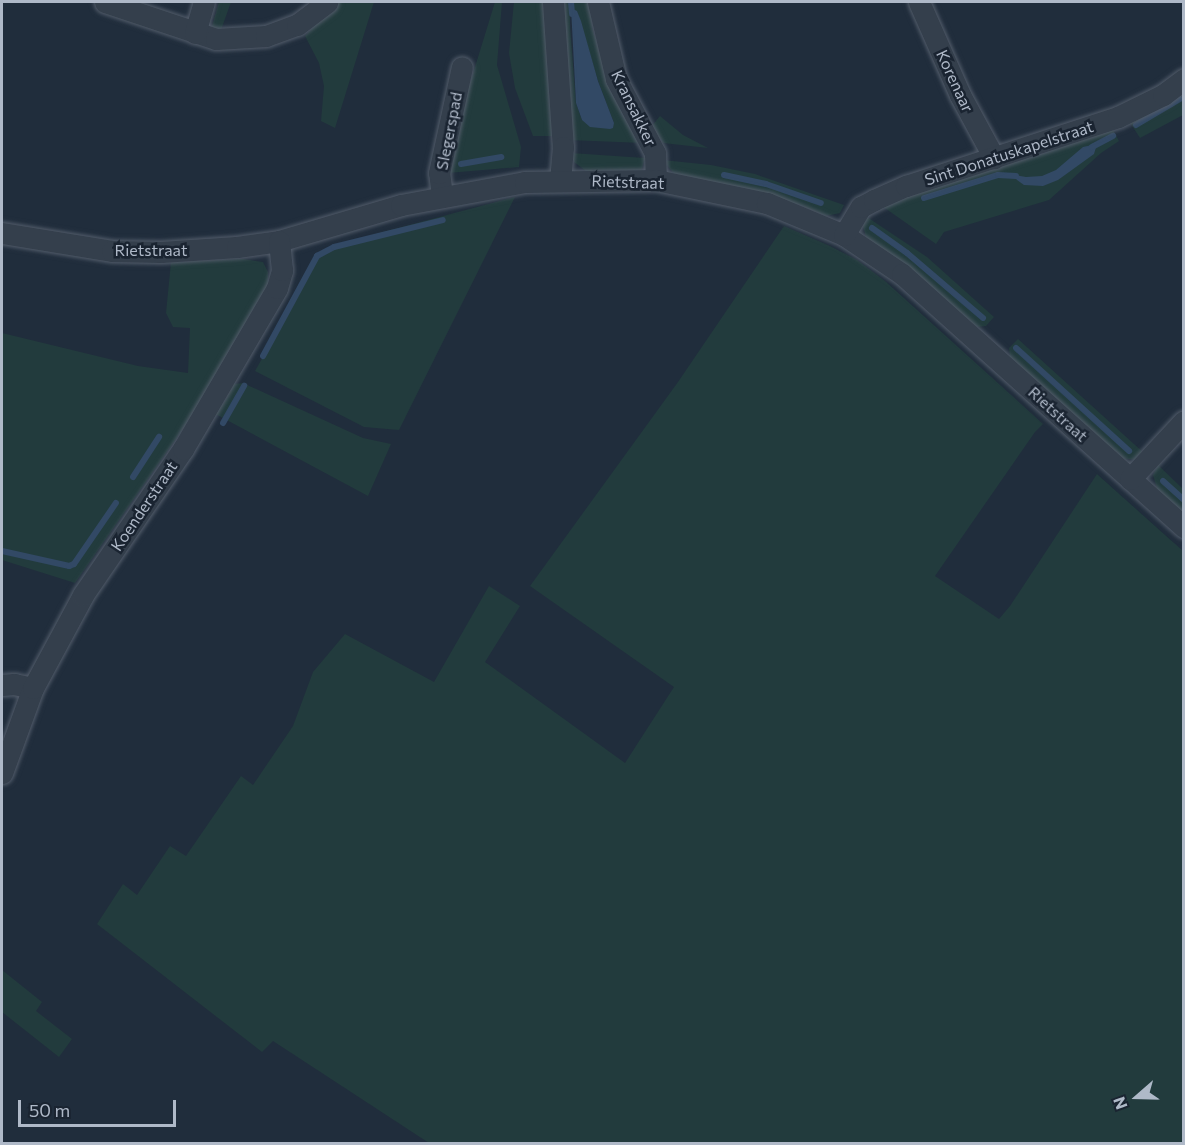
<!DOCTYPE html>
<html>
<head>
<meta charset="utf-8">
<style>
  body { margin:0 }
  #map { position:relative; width:1185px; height:1145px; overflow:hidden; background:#202d3c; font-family:Commissioner,sans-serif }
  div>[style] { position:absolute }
  .green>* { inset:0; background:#223b3d }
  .water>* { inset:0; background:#324965 }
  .stream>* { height:6px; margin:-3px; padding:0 3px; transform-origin:3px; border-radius:3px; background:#324965 }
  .roads { filter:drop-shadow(0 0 2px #525c6a) drop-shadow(0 0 2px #525c6a) }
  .minor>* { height:21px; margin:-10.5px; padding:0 10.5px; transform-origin:10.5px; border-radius:10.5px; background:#343f4c }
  span { translate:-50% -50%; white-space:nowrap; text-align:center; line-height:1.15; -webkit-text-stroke:5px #1a2431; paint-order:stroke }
  .street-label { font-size:16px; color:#afb9c8 }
  .frame { position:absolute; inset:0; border:3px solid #afb9c8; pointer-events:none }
  .north { position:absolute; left:1107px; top:1067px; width:60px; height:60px; -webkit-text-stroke:4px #1a2431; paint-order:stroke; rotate:250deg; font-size:16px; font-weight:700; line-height:24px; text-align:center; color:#afb9c8 }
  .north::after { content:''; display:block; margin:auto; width:21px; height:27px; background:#afb9c8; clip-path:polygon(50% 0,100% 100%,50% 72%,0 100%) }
  .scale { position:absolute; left:18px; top:1100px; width:158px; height:27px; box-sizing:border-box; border:3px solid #afb9c8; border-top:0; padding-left:8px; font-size:18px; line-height:21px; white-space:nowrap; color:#afb9c8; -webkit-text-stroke:4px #1a2431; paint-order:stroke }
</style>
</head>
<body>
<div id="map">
  <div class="green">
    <i style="clip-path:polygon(219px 2px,231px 2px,221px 30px,211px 30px)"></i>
    <i style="clip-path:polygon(336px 2px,374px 2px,335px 128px,321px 121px,324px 86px,319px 63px,305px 36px)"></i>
    <i style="clip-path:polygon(495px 2px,502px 2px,497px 65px,521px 147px,519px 167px,448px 173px,451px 145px)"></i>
    <i style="clip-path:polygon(514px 2px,543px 2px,553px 136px,533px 136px,515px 88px,509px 53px)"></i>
    <i style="clip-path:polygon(evenodd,558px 2px,589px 2px,593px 31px,609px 81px,643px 143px,568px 140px,558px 2px,577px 11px,598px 81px,614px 123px,582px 120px,576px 103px,570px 26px,570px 12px,577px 11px)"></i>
    <i style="clip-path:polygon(1181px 92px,1183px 115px,1140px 138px,1129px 121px)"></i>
    <i style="clip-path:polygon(660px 116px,683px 135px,708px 148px,663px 143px,652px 126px)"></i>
    <i style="clip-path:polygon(1112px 128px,1119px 141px,1101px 153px,1049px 200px,944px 232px,936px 244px,882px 206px)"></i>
    <i style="clip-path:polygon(571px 153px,645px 158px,641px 171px,586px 171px,574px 162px)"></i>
    <i style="clip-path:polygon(663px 160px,711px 165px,755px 174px,844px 205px,840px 213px,826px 216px,800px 205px,725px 184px,675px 175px)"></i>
    <i style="clip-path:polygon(515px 197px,399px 430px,364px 427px,255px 371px,319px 257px,349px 241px)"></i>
    <i style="clip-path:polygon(867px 217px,927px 257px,994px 317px,986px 326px,977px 327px,909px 268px,866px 237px,863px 226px)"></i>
    <i style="clip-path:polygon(784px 226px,830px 246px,857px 260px,885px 281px,1043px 424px,1035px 432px,935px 576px,999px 619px,1010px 606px,1097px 474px,1183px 551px,1183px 1143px,429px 1143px,273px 1041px,262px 1052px,97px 924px,123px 884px,137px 895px,170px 846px,186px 856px,241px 776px,253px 785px,293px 726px,313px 672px,345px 634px,434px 682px,489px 586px,520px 606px,485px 662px,625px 763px,674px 687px,530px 586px,678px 382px)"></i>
    <i style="clip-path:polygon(243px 259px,263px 262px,268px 272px,268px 284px,220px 376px,75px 583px,2px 560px,2px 333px,138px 366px,188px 373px,190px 328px,173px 327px,166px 313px,171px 262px)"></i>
    <i style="clip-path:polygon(1018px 339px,1145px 454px,1136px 460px,1121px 458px,1010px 357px,1009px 348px)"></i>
    <i style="clip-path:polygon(243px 383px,363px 438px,391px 444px,368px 496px,210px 411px,224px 403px,234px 384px)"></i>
    <i style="clip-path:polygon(1158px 465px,1183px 489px,1183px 515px,1158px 492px,1153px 475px)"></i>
    <i style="clip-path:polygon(2px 970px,42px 1002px,36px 1011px,72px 1039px,59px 1057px,2px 1012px)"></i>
  </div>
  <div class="water">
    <i style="clip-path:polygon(571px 8px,577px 11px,581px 21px,598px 81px,614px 123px,613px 128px,610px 129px,590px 127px,582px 120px,576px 103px)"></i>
    <i style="clip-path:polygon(1097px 144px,1094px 154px,1058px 180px,1043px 186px,1024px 185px,1009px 174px,1026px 177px,1042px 176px,1056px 170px,1083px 147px)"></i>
  </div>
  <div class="stream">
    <i style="left:571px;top:2px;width:12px;rotate:85deg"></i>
    <i style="left:1136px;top:125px;width:51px;rotate:-30.6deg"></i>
    <i style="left:1092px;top:147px;width:24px;rotate:-28deg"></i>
    <i style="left:461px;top:164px;width:41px;rotate:-9.9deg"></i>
    <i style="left:724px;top:175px;width:43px;rotate:12.1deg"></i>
    <i style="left:766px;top:184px;width:58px;rotate:19.1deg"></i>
    <i style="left:924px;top:198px;width:77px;rotate:-17.3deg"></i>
    <i style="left:998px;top:175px;width:18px;rotate:3deg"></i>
    <i style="left:872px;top:228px;width:43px;rotate:35.5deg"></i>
    <i style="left:907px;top:253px;width:100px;rotate:40.5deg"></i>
    <i style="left:1016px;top:348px;width:153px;rotate:42.3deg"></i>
    <i style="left:263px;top:356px;width:114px;rotate:-61.6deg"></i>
    <i style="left:317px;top:256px;width:19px;rotate:-28deg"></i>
    <i style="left:334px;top:247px;width:112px;rotate:-13.9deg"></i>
    <i style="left:223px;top:423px;width:43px;rotate:-60.4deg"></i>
    <i style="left:133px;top:477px;width:48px;rotate:-57deg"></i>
    <i style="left:1163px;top:481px;width:28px;rotate:42deg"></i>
    <i style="left:2px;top:551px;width:69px;rotate:12.6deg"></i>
    <i style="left:69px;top:566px;width:5px;rotate:-22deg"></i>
    <i style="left:74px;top:564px;width:74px;rotate:-55.5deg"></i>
  </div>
  <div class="roads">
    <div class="minor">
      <i style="left:105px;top:2px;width:117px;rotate:18.4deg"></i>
      <i style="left:216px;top:39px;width:50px;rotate:-3.4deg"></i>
      <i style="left:266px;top:36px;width:33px;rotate:-20deg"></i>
      <i style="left:297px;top:25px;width:38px;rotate:-37deg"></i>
      <i style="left:553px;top:2px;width:145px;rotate:86.1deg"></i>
      <i style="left:563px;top:147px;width:34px;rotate:95deg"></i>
      <i style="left:598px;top:2px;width:79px;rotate:76.8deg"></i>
      <i style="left:616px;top:79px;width:84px;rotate:62.2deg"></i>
      <i style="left:655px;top:153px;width:27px;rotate:88deg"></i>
      <i style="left:919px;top:2px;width:102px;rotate:66.2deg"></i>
      <i style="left:960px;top:95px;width:72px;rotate:61.6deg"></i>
      <i style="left:195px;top:33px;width:32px;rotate:-74deg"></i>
      <i style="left:442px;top:196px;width:23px;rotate:-97deg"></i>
      <i style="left:439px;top:173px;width:108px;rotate:-77.8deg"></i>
      <i style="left:2px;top:233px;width:111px;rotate:9.3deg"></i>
      <i style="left:112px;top:251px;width:49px;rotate:1.2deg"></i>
      <i style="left:161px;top:252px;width:76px;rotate:-3.8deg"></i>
      <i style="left:237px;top:247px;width:42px;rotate:-8.1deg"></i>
      <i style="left:279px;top:241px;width:127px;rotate:-16.4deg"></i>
      <i style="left:401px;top:205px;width:126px;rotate:-10.5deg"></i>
      <i style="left:525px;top:182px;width:131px;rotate:-0.9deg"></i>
      <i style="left:656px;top:180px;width:113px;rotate:11.7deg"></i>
      <i style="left:767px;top:203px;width:83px;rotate:22.6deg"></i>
      <i style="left:844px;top:235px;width:70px;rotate:33.9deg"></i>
      <i style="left:902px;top:274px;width:379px;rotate:41.9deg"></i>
      <i style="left:844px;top:235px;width:33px;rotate:-59deg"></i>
      <i style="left:861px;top:207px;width:15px;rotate:-28deg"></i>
      <i style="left:874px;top:200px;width:35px;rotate:-24deg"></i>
      <i style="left:906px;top:186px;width:223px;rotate:-18deg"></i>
      <i style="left:1118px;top:117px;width:50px;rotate:-26.1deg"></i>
      <i style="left:1163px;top:95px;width:26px;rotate:-37deg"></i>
      <i style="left:1130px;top:479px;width:79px;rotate:-47deg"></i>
      <i style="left:2px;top:685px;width:12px;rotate:-5deg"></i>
      <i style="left:14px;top:684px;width:19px;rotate:12deg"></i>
      <i style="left:2px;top:773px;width:90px;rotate:-70deg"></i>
      <i style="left:33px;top:688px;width:106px;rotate:-61.7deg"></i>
      <i style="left:83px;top:595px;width:177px;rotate:-55.6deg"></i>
      <i style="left:183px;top:449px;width:186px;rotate:-59.7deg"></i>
      <i style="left:277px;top:288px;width:19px;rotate:-74deg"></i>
      <i style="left:282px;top:270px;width:29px;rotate:-96deg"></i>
    </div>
  </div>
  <div class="street-label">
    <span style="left:955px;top:81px;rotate:65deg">Korenaar</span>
    <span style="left:634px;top:108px;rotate:64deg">Kransakker</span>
    <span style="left:449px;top:131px;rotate:-79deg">Slegerspad</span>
    <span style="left:1009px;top:153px;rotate:-18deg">Sint Donatuskapelstraat</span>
    <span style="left:628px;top:182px;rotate:2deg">Rietstraat</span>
    <span style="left:151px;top:250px">Rietstraat</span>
    <span style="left:1058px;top:414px;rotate:42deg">Rietstraat</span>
    <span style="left:144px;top:506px;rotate:-56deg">Koenderstraat</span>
  </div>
  <div class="frame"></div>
  <div class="north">N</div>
  <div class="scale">50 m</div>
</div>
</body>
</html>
